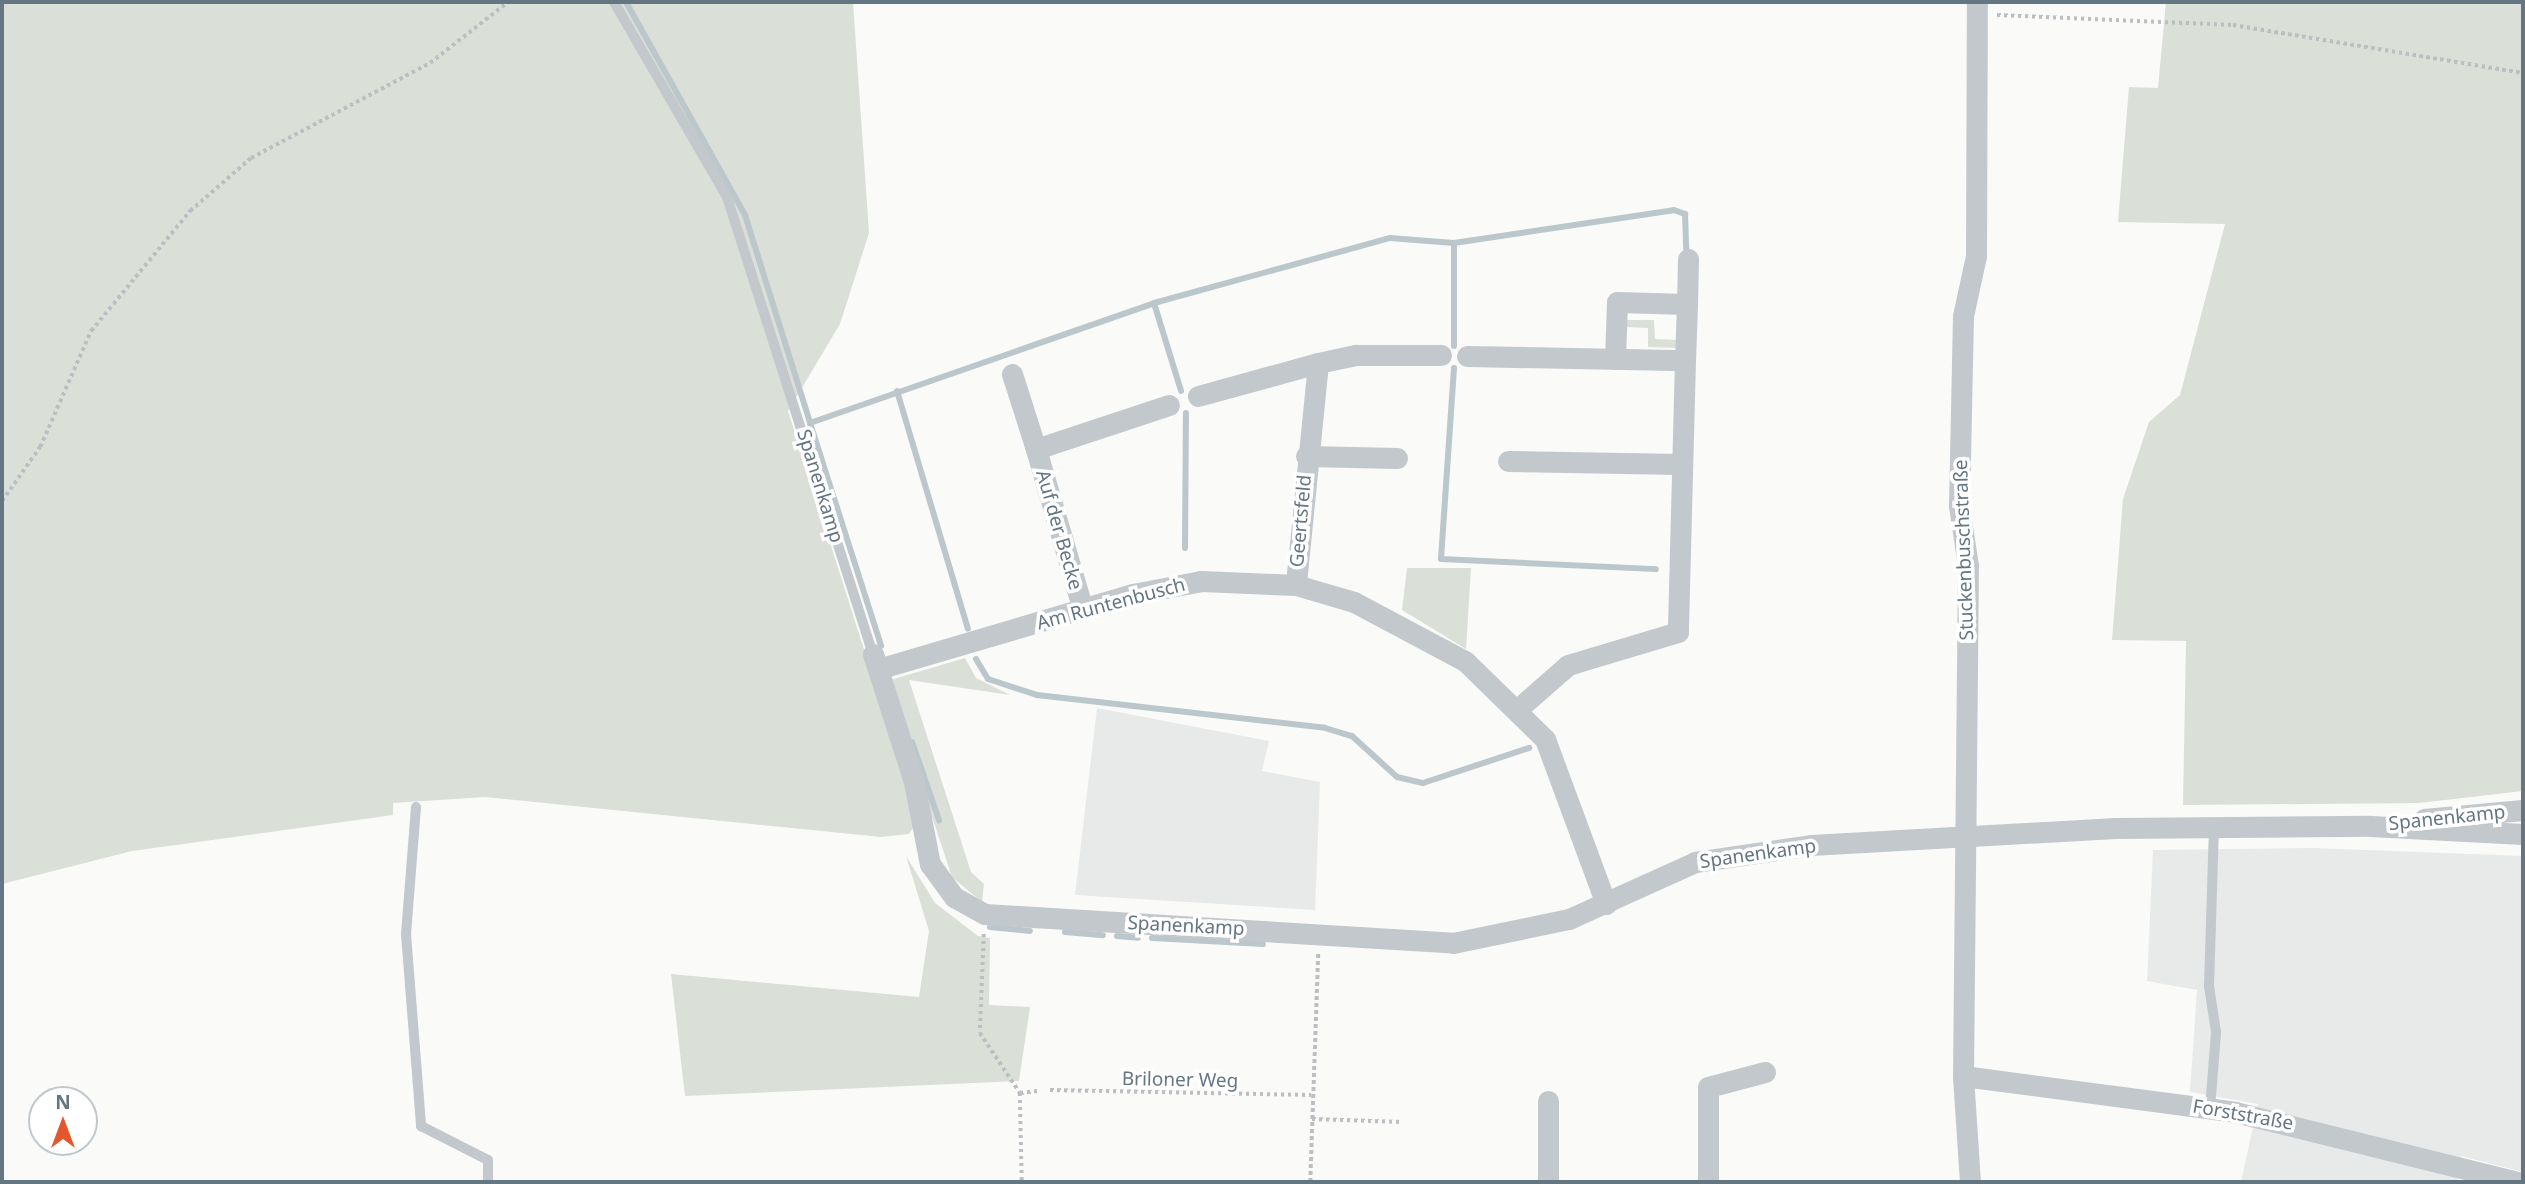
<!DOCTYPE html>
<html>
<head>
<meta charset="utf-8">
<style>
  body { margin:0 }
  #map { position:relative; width:2525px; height:1184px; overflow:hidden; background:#fafaf8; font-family:"Noto Sans",sans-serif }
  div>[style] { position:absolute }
  .built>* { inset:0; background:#e8e9e9 }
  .green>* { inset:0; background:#dadfd7 }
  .stream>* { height:6px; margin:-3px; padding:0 3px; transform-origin:3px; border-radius:3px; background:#bbc7cb }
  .path>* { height:3.5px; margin-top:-1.75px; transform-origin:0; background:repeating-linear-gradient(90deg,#bbbfc2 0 3.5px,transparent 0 7px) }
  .service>* { height:10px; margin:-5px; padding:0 5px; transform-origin:5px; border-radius:5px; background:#c3c8cc }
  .minor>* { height:21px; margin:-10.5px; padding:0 10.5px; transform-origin:10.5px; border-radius:10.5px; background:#c3c8cc }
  span { translate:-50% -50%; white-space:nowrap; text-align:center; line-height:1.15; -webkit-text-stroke:7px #fff; paint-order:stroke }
  .street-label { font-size:19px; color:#657683 }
  .frame { position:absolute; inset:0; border:4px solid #657683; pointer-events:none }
  .north { position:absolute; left:28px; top:1086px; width:70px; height:70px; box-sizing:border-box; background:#fff; border:2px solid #c1c8cd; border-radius:50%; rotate:0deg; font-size:19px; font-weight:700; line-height:28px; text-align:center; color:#657683 }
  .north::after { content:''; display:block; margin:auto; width:24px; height:32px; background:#e4572e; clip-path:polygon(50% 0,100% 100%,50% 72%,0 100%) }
</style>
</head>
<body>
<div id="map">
  <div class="built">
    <i style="clip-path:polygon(1097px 708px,1269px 741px,1262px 771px,1320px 782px,1315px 910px,1075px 895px)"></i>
    <i style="clip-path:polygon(2314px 848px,2523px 856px,2523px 1172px,2461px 1156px,2457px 1182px,2241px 1182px,2258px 1104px,2190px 1092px,2197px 990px,2147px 981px,2153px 850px)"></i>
  </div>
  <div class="green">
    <i style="clip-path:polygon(2px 2px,853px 2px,869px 233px,840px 324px,788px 411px,906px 781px,914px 826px,909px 834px,881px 837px,485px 797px,393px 803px,393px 815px,132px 851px,2px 884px)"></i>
    <i style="clip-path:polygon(2166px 2px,2523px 2px,2523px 791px,2419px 803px,2183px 805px,2186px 641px,2112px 640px,2123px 499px,2149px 422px,2180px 395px,2225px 224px,2118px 222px,2129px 87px,2158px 88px)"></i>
    <i style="clip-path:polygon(1625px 320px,1654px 320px,1655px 339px,1678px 340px,1678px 348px,1648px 347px,1648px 328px,1625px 327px)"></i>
    <i style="clip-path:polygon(1407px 568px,1471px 568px,1466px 649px,1402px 610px)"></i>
    <i style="clip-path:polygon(965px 658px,976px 678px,1010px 695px,909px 680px,971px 872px,984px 884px,982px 902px,952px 877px,887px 681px)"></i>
    <i style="clip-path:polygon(906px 856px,935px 903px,978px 936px,990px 938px,989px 1005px,1030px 1007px,1019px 1081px,685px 1096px,671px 974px,919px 997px,929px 931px)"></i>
  </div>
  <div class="stream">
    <i style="left:626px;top:2px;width:244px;rotate:60.8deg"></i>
    <i style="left:745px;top:215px;width:218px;rotate:72.6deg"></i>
    <i style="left:810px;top:423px;width:364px;rotate:-19.2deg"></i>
    <i style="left:1154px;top:303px;width:245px;rotate:-15.4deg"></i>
    <i style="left:1390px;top:238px;width:64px;rotate:4.5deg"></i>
    <i style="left:1454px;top:243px;width:103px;rotate:90deg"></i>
    <i style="left:1454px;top:243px;width:222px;rotate:-8.5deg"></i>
    <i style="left:1674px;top:210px;width:12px;rotate:20deg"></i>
    <i style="left:1685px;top:214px;width:38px;rotate:88deg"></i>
    <i style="left:1154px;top:303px;width:92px;rotate:72.9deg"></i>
    <i style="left:1454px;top:368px;width:191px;rotate:93.9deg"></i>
    <i style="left:1441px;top:559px;width:215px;rotate:2.7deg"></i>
    <i style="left:897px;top:391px;width:248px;rotate:73.4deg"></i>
    <i style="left:810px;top:423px;width:234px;rotate:72.3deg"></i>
    <i style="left:1185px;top:548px;width:135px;rotate:-89.6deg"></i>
    <i style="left:976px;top:659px;width:23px;rotate:59deg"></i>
    <i style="left:988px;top:679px;width:52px;rotate:18.1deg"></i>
    <i style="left:1037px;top:695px;width:290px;rotate:6.5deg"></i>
    <i style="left:1325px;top:728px;width:28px;rotate:17deg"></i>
    <i style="left:1352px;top:736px;width:61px;rotate:42.3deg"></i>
    <i style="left:1397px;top:777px;width:27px;rotate:13deg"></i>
    <i style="left:1423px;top:783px;width:112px;rotate:-18.3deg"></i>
    <i style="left:912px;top:742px;width:83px;rotate:70.9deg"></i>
    <i style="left:990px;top:927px;width:40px;rotate:5.7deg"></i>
    <i style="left:1065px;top:932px;width:38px;rotate:5deg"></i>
    <i style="left:1117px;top:936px;width:21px;rotate:5deg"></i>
    <i style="left:1152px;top:938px;width:111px;rotate:3.1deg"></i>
  </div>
  <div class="path">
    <i style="left:1997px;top:15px;width:236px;rotate:2.4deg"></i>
    <i style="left:2233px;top:25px;width:294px;rotate:9.4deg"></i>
    <i style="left:2px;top:501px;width:66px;rotate:-54.9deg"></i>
    <i style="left:40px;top:447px;width:127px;rotate:-66.3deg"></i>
    <i style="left:91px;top:331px;width:156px;rotate:-50.5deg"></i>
    <i style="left:190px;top:211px;width:81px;rotate:-41deg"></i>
    <i style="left:251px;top:158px;width:203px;rotate:-28deg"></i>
    <i style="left:430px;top:63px;width:99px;rotate:-38deg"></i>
    <i style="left:984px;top:934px;width:99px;rotate:92.3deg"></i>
    <i style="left:980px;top:1033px;width:72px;rotate:56.3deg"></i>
    <i style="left:1020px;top:1093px;width:89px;rotate:88.7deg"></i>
    <i style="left:1050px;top:1090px;width:261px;rotate:1.1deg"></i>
    <i style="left:1020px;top:1093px;width:17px;rotate:-7deg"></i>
    <i style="left:1312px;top:1119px;width:90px;rotate:1.9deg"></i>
    <i style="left:1310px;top:1182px;width:228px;rotate:-88deg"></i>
  </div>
  <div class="service">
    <i style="left:614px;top:2px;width:225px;rotate:59.9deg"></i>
    <i style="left:727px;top:197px;width:480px;rotate:72.3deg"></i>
    <i style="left:416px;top:807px;width:127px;rotate:94.5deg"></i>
    <i style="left:406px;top:934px;width:193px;rotate:85.5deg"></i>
    <i style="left:421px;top:1126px;width:75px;rotate:26.9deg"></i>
    <i style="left:488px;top:1160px;width:22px;rotate:90deg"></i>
    <i style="left:2210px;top:1109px;width:77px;rotate:-85.5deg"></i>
    <i style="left:2216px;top:1032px;width:47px;rotate:-98.7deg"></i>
    <i style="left:2209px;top:986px;width:159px;rotate:-88.2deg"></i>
  </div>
  <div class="minor">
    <i style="left:1687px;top:304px;width:45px;rotate:-88.7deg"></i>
    <i style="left:1467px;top:356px;width:218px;rotate:1.1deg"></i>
    <i style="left:1685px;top:360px;width:272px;rotate:91.5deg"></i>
    <i style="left:1678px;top:632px;width:115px;rotate:163.3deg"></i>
    <i style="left:1568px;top:665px;width:67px;rotate:138.7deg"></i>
    <i style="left:1615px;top:359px;width:57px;rotate:-88deg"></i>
    <i style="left:1617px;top:302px;width:70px;rotate:1.6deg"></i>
    <i style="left:1687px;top:304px;width:56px;rotate:92deg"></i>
    <i style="left:1318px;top:363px;width:39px;rotate:-12deg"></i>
    <i style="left:1356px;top:355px;width:85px"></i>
    <i style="left:1012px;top:374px;width:79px;rotate:72.3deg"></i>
    <i style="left:1198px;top:396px;width:124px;rotate:-15.4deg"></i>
    <i style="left:1318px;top:363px;width:223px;rotate:95.7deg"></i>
    <i style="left:1306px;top:456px;width:91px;rotate:1.3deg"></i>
    <i style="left:1508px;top:461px;width:173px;rotate:1deg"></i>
    <i style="left:1083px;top:610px;width:168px;rotate:-106.3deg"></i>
    <i style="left:1036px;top:449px;width:140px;rotate:-18.3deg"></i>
    <i style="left:873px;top:654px;width:134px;rotate:72.2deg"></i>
    <i style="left:914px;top:782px;width:84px;rotate:79deg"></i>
    <i style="left:930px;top:864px;width:41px;rotate:54deg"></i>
    <i style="left:954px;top:897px;width:35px;rotate:29deg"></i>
    <i style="left:985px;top:914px;width:469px;rotate:3.5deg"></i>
    <i style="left:1453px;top:943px;width:118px;rotate:-11.7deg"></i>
    <i style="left:1569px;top:919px;width:138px;rotate:-24.3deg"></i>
    <i style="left:1695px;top:862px;width:117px;rotate:-8.3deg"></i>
    <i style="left:1811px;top:845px;width:305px;rotate:-3.2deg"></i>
    <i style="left:2116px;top:828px;width:254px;rotate:-0.5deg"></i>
    <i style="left:2370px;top:826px;width:153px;rotate:3deg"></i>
    <i style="left:878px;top:669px;width:266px;rotate:-16.4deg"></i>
    <i style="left:1133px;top:594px;width:69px;rotate:-10.8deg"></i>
    <i style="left:1201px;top:581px;width:95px;rotate:2.4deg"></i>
    <i style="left:1296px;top:585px;width:60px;rotate:16.3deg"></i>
    <i style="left:1354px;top:602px;width:126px;rotate:28deg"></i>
    <i style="left:1465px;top:661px;width:112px;rotate:44.3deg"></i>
    <i style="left:1545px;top:739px;width:176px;rotate:69.7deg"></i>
    <i style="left:2424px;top:819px;width:99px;rotate:-5.2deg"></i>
    <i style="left:1963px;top:1076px;width:274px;rotate:7.5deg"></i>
    <i style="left:2235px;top:1112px;width:291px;rotate:13.9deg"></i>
    <i style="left:1548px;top:1101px;width:81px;rotate:90deg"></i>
    <i style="left:1708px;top:1182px;width:95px;rotate:-90deg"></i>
    <i style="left:1708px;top:1087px;width:59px;rotate:-14.7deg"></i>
    <i style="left:1970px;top:1182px;width:106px;rotate:-93.8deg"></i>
    <i style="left:1963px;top:1076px;width:510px;rotate:-89.44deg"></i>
    <i style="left:1968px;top:566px;width:61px;rotate:-98.5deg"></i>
    <i style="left:1959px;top:506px;width:190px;rotate:-88.8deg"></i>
    <i style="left:1963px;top:316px;width:61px;rotate:-77.8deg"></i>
    <i style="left:1976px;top:256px;width:254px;rotate:-89.8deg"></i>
  </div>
  <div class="street-label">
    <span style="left:820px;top:486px;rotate:73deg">Spanenkamp</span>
    <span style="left:1301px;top:521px;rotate:-85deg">Geertsfeld</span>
    <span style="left:1059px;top:530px;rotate:74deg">Auf der Becke</span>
    <span style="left:1964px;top:550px;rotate:-92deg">Stuckenbuschstraße</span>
    <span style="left:1111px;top:604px;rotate:-15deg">Am Runtenbusch</span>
    <span style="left:2447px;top:818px;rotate:-6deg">Spanenkamp</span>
    <span style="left:1758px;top:854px;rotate:-8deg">Spanenkamp</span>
    <span style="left:1186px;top:926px;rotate:3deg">Spanenkamp</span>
    <span style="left:1180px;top:1080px;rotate:1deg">Briloner Weg</span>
    <span style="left:2243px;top:1115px;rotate:10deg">Forststraße</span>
  </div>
  <div class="frame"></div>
  <div class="north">N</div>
</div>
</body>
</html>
